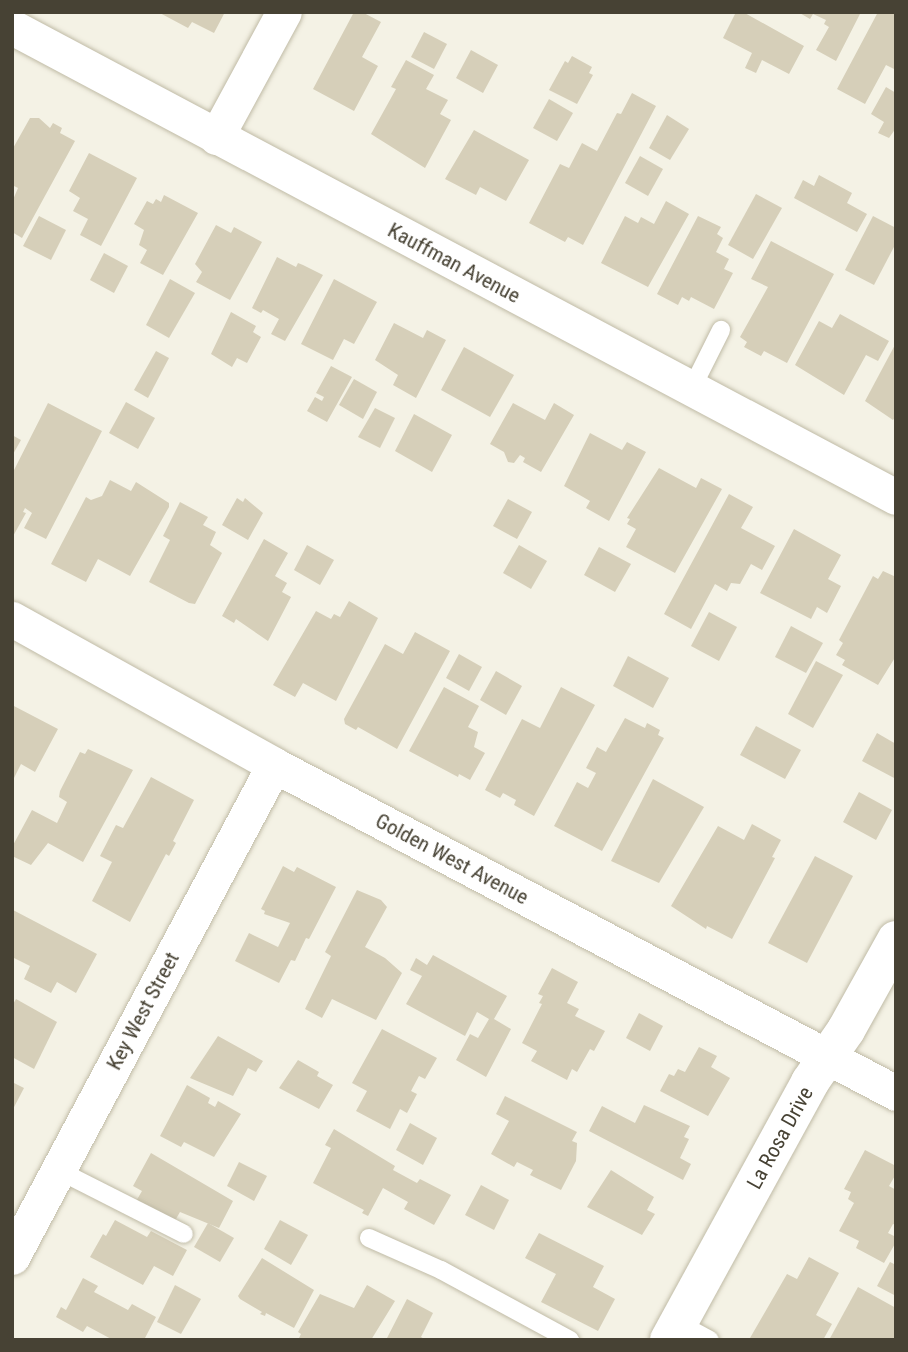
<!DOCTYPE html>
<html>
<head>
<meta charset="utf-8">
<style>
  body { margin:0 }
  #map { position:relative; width:908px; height:1352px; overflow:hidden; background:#f4f2e5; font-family:"Roboto Condensed",sans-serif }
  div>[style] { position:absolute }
  .building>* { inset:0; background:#d6cfb9 }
  .roads { filter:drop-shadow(0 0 2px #c0bba6) drop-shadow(0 0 2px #c0bba6) }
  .service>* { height:18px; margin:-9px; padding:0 9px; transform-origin:9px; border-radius:9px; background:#fff }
  .minor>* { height:35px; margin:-17.5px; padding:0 17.5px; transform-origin:17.5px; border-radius:17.5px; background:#fff }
  .tertiary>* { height:38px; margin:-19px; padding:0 19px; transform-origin:19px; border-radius:19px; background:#fff }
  span { translate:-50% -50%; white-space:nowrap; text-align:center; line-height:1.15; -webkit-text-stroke:5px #fff; paint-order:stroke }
  .street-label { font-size:21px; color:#474234 }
  .frame { position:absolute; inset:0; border:14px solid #474234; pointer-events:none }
</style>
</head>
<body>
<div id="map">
  <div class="building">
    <i style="clip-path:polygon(158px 12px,225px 12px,214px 33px,192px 22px,188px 28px)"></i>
    <i style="clip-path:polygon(354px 12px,362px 12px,381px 22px,362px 57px,378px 66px,354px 111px,313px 89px)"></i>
    <i style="clip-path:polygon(736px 12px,743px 12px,804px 46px,789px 74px,762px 60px,756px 73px,745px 68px,752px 53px,723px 38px)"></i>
    <i style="clip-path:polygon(798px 12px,861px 12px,836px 61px,816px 50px,829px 27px,824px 24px,826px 20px,813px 14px,810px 19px)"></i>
    <i style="clip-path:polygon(878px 12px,896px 12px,896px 70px,886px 65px,865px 104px,837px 89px)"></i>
    <i style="clip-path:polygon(424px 32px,447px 44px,434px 69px,411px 57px)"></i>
    <i style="clip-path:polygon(471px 50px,498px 65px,483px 93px,456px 78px)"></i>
    <i style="clip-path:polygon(572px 56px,592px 67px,589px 73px,593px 75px,577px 104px,549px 90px,565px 61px,568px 63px)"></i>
    <i style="clip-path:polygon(406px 60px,434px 75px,426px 89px,448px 100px,440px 114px,451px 120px,425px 168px,371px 134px,396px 89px,391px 87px)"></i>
    <i style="clip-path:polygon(886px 87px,896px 93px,896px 128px,889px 138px,878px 133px,884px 122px,871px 114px)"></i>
    <i style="clip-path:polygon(632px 93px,656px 106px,583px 245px,568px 237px,565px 242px,529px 223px,560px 164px,569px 168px,582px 143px,597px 151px,617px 113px,621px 114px)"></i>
    <i style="clip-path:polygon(549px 99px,573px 113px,557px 141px,533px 128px)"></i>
    <i style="clip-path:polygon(667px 115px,689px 129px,670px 160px,649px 148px)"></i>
    <i style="clip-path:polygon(30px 118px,39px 118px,50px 128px,53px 123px,62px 128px,60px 133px,75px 141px,22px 238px,12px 232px,12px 202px,18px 188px,12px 185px,12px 150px)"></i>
    <i style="clip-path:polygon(474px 130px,529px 160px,506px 201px,480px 187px,476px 195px,445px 179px)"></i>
    <i style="clip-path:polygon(89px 153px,137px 178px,101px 246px,80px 235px,88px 219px,73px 211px,80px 198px,69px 191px)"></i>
    <i style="clip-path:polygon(640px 156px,663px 169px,648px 196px,625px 183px)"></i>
    <i style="clip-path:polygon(819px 175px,852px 193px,847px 203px,867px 214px,857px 232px,794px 198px,803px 180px,814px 186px)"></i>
    <i style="clip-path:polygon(756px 194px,782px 208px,753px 259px,728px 245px)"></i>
    <i style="clip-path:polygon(164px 195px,198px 213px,163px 275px,140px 263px,147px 250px,139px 245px,144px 230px,134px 224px,147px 201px,153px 204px,156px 199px,161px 202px)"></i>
    <i style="clip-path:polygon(666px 201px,689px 214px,648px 287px,601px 263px,625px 216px,638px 223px,641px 217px,654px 224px)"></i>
    <i style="clip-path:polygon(39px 216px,66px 230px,51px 260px,23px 246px)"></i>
    <i style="clip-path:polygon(698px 216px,721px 227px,717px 234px,723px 238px,716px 252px,729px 259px,724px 269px,733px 273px,714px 309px,691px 297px,689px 301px,682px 297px,678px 305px,657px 294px)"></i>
    <i style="clip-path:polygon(873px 216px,896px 228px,895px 245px,874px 285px,845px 270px)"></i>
    <i style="clip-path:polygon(216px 225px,231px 233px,234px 227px,262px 242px,230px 300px,196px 282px,202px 272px,195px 264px)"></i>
    <i style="clip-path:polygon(771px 241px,834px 274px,787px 363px,764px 351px,761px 356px,744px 347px,747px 342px,740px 337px,768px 287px,751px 279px)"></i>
    <i style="clip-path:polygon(104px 253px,128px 266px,114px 293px,90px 280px)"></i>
    <i style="clip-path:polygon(277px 257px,296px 267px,298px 263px,303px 265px,323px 275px,285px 341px,271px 334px,279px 319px,263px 310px,261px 313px,252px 308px)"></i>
    <i style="clip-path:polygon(170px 279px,195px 293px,169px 338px,146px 325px)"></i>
    <i style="clip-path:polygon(334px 279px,377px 302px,354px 344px,344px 339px,333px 360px,301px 344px)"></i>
    <i style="clip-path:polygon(231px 312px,256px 326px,253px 332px,261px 337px,247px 363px,237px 358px,232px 367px,211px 354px)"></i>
    <i style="clip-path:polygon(840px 314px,889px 341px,878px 361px,866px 355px,844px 395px,795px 365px,819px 321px,832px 328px)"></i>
    <i style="clip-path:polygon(394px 323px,423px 338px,427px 330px,446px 340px,416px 398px,393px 385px,398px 375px,375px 360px)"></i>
    <i style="clip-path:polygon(896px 343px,896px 416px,893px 420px,865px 401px)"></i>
    <i style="clip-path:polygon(464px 347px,514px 375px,490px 417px,441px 390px)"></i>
    <i style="clip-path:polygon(156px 351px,169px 358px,148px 398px,134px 390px)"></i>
    <i style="clip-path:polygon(331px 366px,352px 377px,327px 422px,307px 411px,315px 397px,322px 401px,324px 397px,316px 393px)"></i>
    <i style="clip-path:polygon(354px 379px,377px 392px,363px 419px,339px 405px)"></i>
    <i style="clip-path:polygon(126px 402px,155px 418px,138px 449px,109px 433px)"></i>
    <i style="clip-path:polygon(48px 403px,102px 431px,46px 539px,24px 528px,32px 513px,25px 508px,23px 512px,26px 513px,12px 538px,12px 474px)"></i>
    <i style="clip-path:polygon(513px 403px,545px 420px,554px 403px,574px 415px,541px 472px,523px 462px,525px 458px,520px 455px,514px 463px,508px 462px,504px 452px,490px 444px)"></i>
    <i style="clip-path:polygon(375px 408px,395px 418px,380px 448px,358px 437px)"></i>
    <i style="clip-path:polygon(414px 414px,452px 435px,432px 472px,395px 451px)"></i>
    <i style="clip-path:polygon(590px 433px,622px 450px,627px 442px,646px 452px,609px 521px,586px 508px,590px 501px,564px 486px)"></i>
    <i style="clip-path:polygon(12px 435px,21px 440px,12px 456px)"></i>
    <i style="clip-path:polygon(659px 468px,696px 488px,701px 478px,722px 489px,675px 573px,626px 547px,636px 529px,627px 524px,630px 519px,627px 518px)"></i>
    <i style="clip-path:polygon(110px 480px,131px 491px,136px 482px,169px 503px,169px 507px,130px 576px,98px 559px,86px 582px,51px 564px,86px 497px,91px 500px,102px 496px)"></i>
    <i style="clip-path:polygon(729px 494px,753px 507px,741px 528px,775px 546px,762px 570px,751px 564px,740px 584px,731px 583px,727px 591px,715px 584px,691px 629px,664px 614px)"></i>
    <i style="clip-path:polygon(237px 498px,243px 502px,245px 498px,263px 513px,248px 540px,222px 525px)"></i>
    <i style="clip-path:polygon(508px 499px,532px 512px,517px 539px,493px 526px)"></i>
    <i style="clip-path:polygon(180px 502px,208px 517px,203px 525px,216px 532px,210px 545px,222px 553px,195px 604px,189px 603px,149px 582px,170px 540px,163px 536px)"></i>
    <i style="clip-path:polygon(794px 529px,841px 555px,828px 579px,841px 586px,827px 613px,817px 607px,811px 619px,760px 593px)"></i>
    <i style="clip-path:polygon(264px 539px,288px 553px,275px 576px,287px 583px,282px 592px,291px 597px,268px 641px,236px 619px,234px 623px,222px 616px)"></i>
    <i style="clip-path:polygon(307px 545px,334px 560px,320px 585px,294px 570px)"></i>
    <i style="clip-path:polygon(519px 545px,547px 561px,531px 589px,503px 573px)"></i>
    <i style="clip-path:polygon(599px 547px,631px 564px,615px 592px,584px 575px)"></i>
    <i style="clip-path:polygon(883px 571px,896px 577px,896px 656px,878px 685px,842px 665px,845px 660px,836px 655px,843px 643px,839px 640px,873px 576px,878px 579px)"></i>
    <i style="clip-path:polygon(349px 601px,378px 618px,336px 701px,303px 683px,295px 697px,273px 685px,316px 611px,331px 619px,334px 614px,340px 617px)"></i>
    <i style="clip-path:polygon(709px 612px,737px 627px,719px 661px,691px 646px)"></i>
    <i style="clip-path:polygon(791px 626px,823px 643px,806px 673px,775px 657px)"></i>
    <i style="clip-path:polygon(415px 632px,450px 651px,397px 749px,358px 727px,356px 730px,345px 724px,344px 719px,385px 644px,403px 654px)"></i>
    <i style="clip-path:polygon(459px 654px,482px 667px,469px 691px,446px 678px)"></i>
    <i style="clip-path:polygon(628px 656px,669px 678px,653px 708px,613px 686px)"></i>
    <i style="clip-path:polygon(816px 661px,843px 675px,813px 728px,788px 714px)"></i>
    <i style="clip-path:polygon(496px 671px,522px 686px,506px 715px,480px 700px)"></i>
    <i style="clip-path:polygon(444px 687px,479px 706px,468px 727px,478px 732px,474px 747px,485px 753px,470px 780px,459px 774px,458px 777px,409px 751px)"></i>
    <i style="clip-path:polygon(561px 687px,595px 705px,534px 816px,514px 805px,516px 800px,503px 793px,500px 798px,485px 790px,522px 719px,540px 728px)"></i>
    <i style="clip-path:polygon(12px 705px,58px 729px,35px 772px,21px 764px,12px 782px)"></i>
    <i style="clip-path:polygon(625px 718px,645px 728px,647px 723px,660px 730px,658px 735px,664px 738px,602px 851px,554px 826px,577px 782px,588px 788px,596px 773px,586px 768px,597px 747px,606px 752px)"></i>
    <i style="clip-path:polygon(756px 726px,801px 750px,785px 779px,740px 755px)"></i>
    <i style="clip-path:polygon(877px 733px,896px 744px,896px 779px,862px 761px)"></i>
    <i style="clip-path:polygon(88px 749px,133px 770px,83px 862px,48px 843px,31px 865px,12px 856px,12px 847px,32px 810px,57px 823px,67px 802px,59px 797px,60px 791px,80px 752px,85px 754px)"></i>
    <i style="clip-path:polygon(151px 777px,194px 800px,173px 841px,176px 843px,169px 856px,166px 854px,130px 922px,92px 901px,112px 862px,100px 856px,116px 825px,123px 828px)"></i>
    <i style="clip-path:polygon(653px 779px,704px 807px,659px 883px,611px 861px)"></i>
    <i style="clip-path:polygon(859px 792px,892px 810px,876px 840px,843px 822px)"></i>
    <i style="clip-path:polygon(752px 824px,781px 840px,772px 857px,775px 858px,732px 939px,707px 926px,706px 929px,671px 906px,718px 826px,744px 840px)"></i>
    <i style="clip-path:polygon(815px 856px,853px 876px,807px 963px,768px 943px)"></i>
    <i style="clip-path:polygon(283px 866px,294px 872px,297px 867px,336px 887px,309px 939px,306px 938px,295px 961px,291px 960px,279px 983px,235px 961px,249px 933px,278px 947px,290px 923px,264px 914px,265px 911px,261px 909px)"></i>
    <i style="clip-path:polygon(357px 890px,381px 900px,387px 907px,365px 947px,385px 958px,402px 973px,376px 1020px,332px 999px,322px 1018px,305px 1009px,331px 956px,325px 952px)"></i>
    <i style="clip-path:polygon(13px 910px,97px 954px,76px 993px,57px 982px,51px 993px,24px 979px,30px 966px,12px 957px)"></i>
    <i style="clip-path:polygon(433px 955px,507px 996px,494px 1019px,511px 1029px,486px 1077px,456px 1060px,470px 1034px,478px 1038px,489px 1019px,477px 1012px,465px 1036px,406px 1004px,422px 976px,410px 970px,416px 958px,427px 965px)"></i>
    <i style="clip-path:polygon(552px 968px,578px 982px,567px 1003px,579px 1009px,575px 1016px,605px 1031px,594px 1051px,590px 1049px,577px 1072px,572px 1069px,567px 1080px,531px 1061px,537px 1051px,522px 1043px,542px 1004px,539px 1003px,543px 996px,538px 994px)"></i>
    <i style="clip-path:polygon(16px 999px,57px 1022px,34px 1069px,12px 1057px,12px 1006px)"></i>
    <i style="clip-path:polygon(639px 1013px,663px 1026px,650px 1051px,626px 1038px)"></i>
    <i style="clip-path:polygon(382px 1029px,437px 1058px,425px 1079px,419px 1076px,411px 1091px,417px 1094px,407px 1113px,400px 1109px,390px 1129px,356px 1111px,367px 1091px,352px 1083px)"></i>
    <i style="clip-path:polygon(218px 1036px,263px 1061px,256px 1072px,248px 1068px,233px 1096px,190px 1078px)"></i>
    <i style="clip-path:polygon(699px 1047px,717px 1056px,711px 1067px,730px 1078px,708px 1116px,660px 1091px,669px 1074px,674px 1076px,678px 1069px,685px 1072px)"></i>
    <i style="clip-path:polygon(298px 1060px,319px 1072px,317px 1076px,333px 1085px,319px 1109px,279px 1088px)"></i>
    <i style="clip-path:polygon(12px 1082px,24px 1088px,12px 1111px)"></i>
    <i style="clip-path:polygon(187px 1085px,210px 1098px,208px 1103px,215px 1107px,218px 1101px,241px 1114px,214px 1157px,184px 1142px,181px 1147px,160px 1136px)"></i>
    <i style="clip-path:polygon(505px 1096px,577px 1132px,572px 1141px,577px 1143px,576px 1161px,561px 1190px,530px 1175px,533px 1170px,517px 1162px,514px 1167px,491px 1154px,509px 1121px,496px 1114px)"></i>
    <i style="clip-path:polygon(644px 1105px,690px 1126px,684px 1137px,689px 1139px,680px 1158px,691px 1164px,683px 1180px,589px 1131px,602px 1106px,635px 1123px)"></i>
    <i style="clip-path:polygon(410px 1123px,437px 1138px,423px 1165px,396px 1150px)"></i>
    <i style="clip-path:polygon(334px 1129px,395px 1166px,393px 1170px,417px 1183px,420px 1179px,451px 1195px,434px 1225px,404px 1209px,408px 1202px,383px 1188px,368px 1216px,362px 1213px,364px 1210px,313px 1183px,331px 1148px,325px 1145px)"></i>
    <i style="clip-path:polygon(865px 1150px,896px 1166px,896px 1174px,889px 1186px,896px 1190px,896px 1225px,893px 1224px,888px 1233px,896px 1237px,896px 1242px,884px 1263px,856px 1248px,859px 1241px,839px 1231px,854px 1203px,848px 1199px,851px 1192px,844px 1189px)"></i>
    <i style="clip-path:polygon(151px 1153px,233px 1201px,219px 1228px,180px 1212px,173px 1224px,135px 1203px,142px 1191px,133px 1186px)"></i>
    <i style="clip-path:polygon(239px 1162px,267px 1176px,254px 1201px,227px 1186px)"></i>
    <i style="clip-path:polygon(611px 1170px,654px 1197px,647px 1210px,655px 1214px,642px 1235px,587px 1207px)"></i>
    <i style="clip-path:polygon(481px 1185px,509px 1200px,494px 1230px,465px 1215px)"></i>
    <i style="clip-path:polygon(115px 1220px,147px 1237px,151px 1231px,187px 1250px,173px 1276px,154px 1266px,143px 1285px,90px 1257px,103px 1234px,106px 1236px)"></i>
    <i style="clip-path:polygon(280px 1220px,308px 1235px,291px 1265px,264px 1249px)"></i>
    <i style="clip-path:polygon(208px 1223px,234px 1238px,220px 1262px,194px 1247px)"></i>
    <i style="clip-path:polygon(539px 1233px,604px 1266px,593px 1287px,615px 1299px,598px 1331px,541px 1302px,556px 1274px,525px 1258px)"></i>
    <i style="clip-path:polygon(809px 1257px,839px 1273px,816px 1315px,832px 1324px,823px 1340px,750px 1338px,787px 1274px,797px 1279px)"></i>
    <i style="clip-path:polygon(262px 1258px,314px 1290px,294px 1328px,266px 1313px,265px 1316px,260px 1314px,262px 1312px,240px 1299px,238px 1296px)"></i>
    <i style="clip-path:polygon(890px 1262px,896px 1265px,896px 1296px,877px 1286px)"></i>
    <i style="clip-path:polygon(83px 1278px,98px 1286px,94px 1292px,128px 1310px,132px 1304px,156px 1317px,145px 1338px,149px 1340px,113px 1340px,87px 1326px,83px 1332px,56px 1317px,61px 1307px,66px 1310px)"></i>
    <i style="clip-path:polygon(175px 1285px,201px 1299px,181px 1334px,157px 1322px)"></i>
    <i style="clip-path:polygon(367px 1285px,395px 1301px,371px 1340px,298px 1340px,301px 1334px,298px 1332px,320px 1294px,354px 1308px)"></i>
    <i style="clip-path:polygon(858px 1287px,896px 1308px,896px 1340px,829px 1340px)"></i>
    <i style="clip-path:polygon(407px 1299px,433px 1313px,421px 1337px,426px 1340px,386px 1340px)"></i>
  </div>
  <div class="roads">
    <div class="service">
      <i style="left:692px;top:388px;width:65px;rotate:-63.4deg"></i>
      <i style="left:58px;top:1170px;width:141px;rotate:26.9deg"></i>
      <i style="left:369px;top:1238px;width:79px;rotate:24deg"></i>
      <i style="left:441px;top:1270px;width:147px;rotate:28.5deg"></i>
      <i style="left:678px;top:1323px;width:36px;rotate:28deg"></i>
    </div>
    <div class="minor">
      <i style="left:12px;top:27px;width:1001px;rotate:28deg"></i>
      <i style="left:216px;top:137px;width:142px;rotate:-61.5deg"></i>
      <i style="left:12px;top:619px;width:300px;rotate:29.1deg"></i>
      <i style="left:274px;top:765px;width:703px;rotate:27.8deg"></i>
      <i style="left:12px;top:1257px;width:557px;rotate:-61.96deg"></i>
    </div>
    <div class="tertiary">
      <i style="left:669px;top:1340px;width:294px;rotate:-61.3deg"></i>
      <i style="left:810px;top:1082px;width:63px;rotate:-55.3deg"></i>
      <i style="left:846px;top:1030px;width:103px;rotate:-60.9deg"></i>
    </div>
  </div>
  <div class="street-label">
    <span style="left:454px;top:263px;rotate:28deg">Kauffman Avenue</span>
    <span style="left:452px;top:859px;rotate:28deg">Golden West Avenue</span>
    <span style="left:143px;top:1011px;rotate:-62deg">Key West Street</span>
    <span style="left:780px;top:1138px;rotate:-61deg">La Rosa Drive</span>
  </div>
  <div class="frame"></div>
</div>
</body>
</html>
